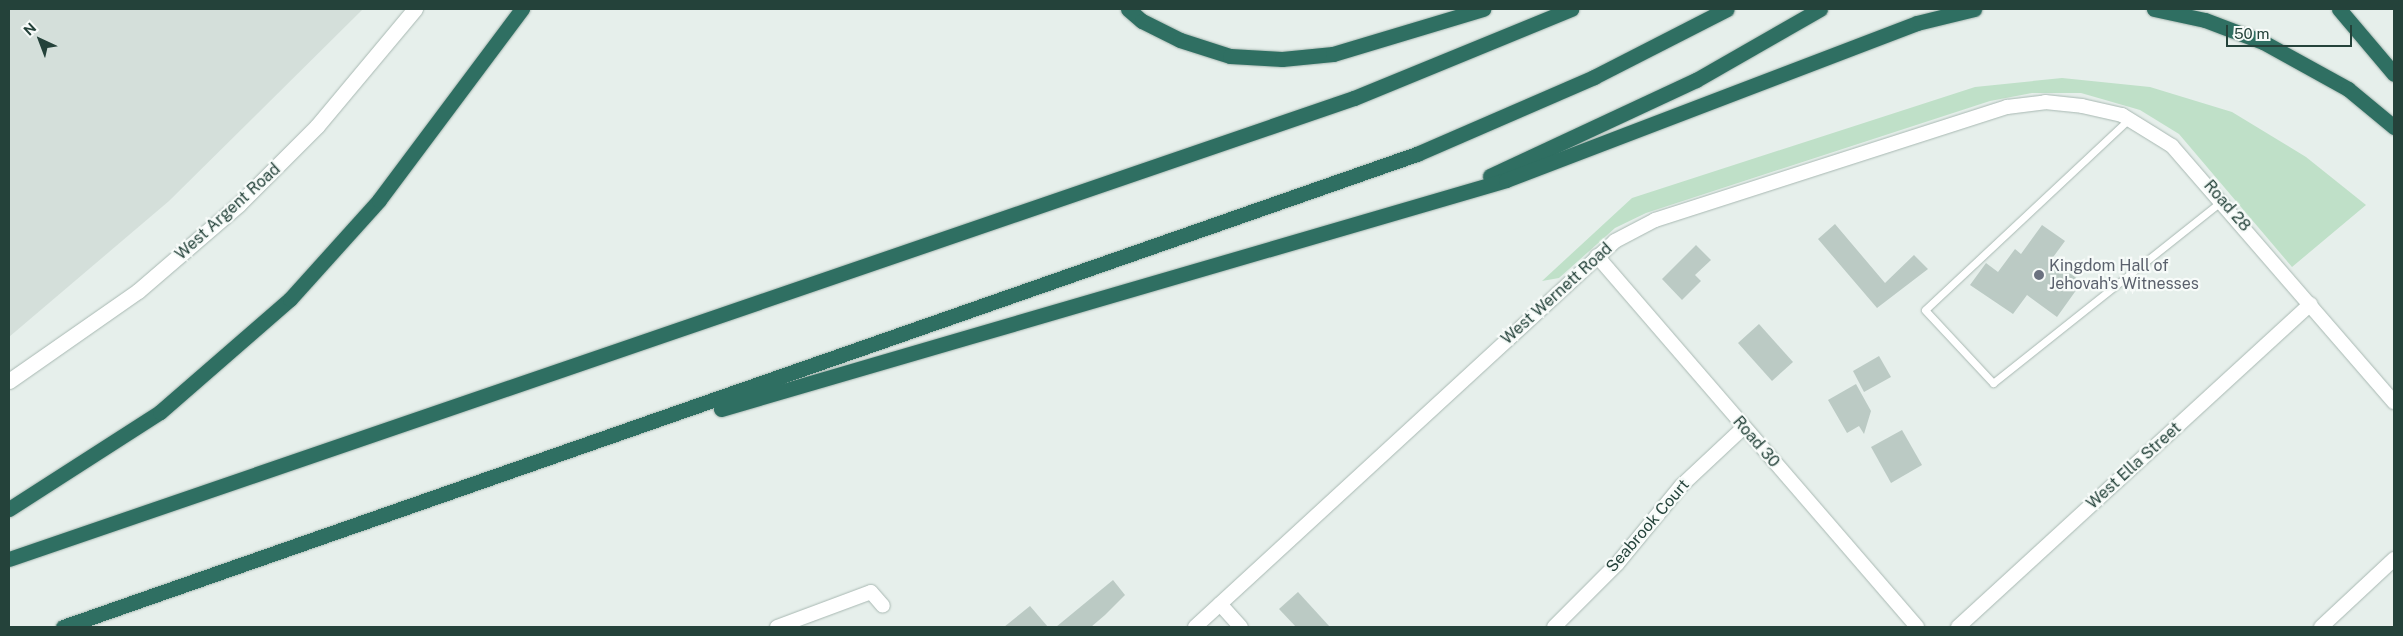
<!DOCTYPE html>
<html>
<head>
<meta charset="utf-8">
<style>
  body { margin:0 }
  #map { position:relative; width:2403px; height:636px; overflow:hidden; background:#e6efeb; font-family:"Public Sans",sans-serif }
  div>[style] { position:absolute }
  .built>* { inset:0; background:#d4dfda }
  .green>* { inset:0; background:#bfe0c8 }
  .building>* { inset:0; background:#bbcac4 }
  .roads { filter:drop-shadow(0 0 1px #a8b8b2) drop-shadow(0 0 1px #a8b8b2) }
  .service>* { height:7px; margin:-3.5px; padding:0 3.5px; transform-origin:3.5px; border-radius:3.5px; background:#fff }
  .minor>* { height:14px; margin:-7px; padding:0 7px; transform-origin:7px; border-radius:7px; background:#fff }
  .secondary>* { height:15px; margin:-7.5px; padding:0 7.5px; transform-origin:7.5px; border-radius:7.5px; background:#fff }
  .motorway>* { height:15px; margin:-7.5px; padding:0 7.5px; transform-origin:7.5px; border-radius:7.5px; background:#2f6f62 }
  .dots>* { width:14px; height:14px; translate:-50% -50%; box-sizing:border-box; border:2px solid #f7fbf9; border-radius:50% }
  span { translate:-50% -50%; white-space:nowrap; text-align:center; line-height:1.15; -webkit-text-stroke:4.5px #f7fbf9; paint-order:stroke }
  .street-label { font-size:16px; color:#24423a }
  .worship-label { font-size:16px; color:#5b616d }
  .left { translate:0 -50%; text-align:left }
  .frame { position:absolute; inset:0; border:10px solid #24423a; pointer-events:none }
  .north { position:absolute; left:15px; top:15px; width:50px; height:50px; -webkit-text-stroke:4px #f7fbf9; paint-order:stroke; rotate:317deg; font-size:14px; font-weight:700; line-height:20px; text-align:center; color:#24423a }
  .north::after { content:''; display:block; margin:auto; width:18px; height:22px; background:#24423a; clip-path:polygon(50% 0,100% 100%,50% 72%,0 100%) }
  .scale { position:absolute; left:2226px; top:25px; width:126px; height:22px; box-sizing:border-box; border:2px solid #24423a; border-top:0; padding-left:6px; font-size:15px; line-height:18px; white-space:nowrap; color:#24423a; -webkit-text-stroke:4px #f7fbf9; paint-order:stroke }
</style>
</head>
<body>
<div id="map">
  <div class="built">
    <i style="clip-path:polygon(9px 9px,363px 9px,169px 201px,9px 337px)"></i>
  </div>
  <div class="green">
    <i style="clip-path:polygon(2062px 78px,2150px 87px,2232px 112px,2306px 157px,2366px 205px,2292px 267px,2179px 134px,2140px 110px,2081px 93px,2032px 93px,1990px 101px,1646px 213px,1615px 228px,1559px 278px,1542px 281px,1632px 198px,1975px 87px)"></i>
  </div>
  <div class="building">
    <i style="clip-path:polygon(1835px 224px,1885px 283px,1914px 255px,1928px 269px,1877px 308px,1818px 239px)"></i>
    <i style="clip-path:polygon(2042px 225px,2065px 241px,2051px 260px,2082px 282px,2057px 317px,2027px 295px,2013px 314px,1970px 285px,1986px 263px,1998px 272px,2015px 249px,2021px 254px)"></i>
    <i style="clip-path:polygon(1696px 245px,1711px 260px,1695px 275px,1701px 281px,1682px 300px,1662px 279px)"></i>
    <i style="clip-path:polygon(1759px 324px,1793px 362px,1772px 381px,1738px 343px)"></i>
    <i style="clip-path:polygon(1879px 356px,1891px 377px,1864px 392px,1853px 371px)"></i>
    <i style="clip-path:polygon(1856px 384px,1871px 411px,1864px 434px,1859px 426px,1847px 433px,1828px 400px)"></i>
    <i style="clip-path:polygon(1902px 430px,1922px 465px,1891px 483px,1871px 447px)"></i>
    <i style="clip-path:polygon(1113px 580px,1125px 595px,1105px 615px,1091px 627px,1056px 627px)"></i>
    <i style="clip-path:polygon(1298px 592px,1330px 627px,1296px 627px,1279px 609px)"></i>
    <i style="clip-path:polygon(1030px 606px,1048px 627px,1004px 627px)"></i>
  </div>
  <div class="roads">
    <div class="service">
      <i style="left:2129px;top:119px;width:279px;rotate:136.9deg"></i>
      <i style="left:1925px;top:310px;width:100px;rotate:47deg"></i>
      <i style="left:1993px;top:383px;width:293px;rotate:-38.5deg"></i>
    </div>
    <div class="minor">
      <i style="left:1597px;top:256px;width:490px;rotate:49.2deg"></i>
      <i style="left:1220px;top:604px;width:31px;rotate:48deg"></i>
      <i style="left:777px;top:627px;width:100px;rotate:-20.4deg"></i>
      <i style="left:871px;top:592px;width:18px;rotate:49deg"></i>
      <i style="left:1195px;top:627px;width:570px;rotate:-42.58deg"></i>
      <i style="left:1615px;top:241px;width:45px;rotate:-27.7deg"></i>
      <i style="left:1655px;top:220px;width:370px;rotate:-17.8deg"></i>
      <i style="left:2007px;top:107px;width:38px;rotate:-7deg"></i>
      <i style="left:2045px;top:102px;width:37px;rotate:6deg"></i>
      <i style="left:2082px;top:106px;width:41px;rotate:12.7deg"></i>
      <i style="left:2122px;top:115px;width:59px;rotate:31.8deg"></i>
      <i style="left:2172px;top:146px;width:339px;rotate:49.1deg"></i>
      <i style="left:1554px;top:627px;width:89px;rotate:-45deg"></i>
      <i style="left:1617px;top:564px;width:101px;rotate:-50.6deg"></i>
      <i style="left:1681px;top:486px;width:86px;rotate:-43.1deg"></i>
      <i style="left:1958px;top:627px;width:478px;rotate:-42.5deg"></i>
      <i style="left:2321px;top:627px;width:100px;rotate:-43deg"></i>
    </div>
    <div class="secondary">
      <i style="left:9px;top:381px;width:157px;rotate:-34.9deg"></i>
      <i style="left:138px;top:291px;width:133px;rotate:-40.7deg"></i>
      <i style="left:239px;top:204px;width:110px;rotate:-45deg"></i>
      <i style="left:317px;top:126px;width:153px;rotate:-50.1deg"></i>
    </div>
    <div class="motorway">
      <i style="left:1128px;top:9px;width:18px;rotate:41deg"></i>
      <i style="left:1142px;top:21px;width:42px;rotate:26.6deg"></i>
      <i style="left:1180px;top:40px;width:52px;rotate:17.7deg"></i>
      <i style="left:1230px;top:56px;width:52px;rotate:3.3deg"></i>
      <i style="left:1282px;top:59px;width:51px;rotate:-5.6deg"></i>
      <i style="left:1333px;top:54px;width:157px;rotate:-16.7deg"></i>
      <i style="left:2154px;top:9px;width:52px;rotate:12.2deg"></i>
      <i style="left:2205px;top:20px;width:62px;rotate:20.8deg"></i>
      <i style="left:2263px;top:42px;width:97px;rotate:28.9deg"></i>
      <i style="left:2348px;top:89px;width:60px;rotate:39.6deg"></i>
      <i style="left:2339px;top:9px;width:85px;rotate:49.8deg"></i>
      <i style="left:1490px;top:176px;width:227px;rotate:-25deg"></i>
      <i style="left:1696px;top:80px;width:143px;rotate:-29.8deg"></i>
      <i style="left:721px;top:409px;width:818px;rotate:-16.26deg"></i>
      <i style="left:1506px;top:180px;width:440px;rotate:-20.9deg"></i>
      <i style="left:1917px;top:23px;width:59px;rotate:-13.8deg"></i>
      <i style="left:9px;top:509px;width:179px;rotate:-32.7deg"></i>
      <i style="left:160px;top:412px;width:172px;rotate:-41deg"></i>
      <i style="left:290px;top:299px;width:133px;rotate:-48deg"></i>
      <i style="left:379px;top:200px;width:239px;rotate:-53.2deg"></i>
      <i style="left:9px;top:559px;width:1422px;rotate:-18.92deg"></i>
      <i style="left:1354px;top:98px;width:235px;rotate:-22.3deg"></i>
      <i style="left:63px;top:627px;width:1434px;rotate:-19.26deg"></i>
      <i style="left:1417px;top:154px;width:193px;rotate:-23.5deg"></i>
      <i style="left:1594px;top:77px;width:149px;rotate:-27.1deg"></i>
    </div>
  </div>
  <div class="dots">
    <i style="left:2039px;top:275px;background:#6b7280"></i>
  </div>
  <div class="street-label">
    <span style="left:2227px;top:206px;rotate:49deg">Road 28</span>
    <span style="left:228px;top:212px;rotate:-42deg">West Argent Road</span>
    <span style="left:1557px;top:294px;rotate:-42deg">West Wernett Road</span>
    <span style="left:1756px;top:442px;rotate:49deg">Road 30</span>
    <span style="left:2134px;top:466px;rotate:-42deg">West Ella Street</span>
    <span style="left:1648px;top:526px;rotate:-49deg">Seabrook Court</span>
  </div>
  <div class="worship-label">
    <span class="left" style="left:2049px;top:275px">Kingdom Hall of<br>Jehovah's Witnesses</span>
  </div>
  <div class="frame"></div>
  <div class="north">N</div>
  <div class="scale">50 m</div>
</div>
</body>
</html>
